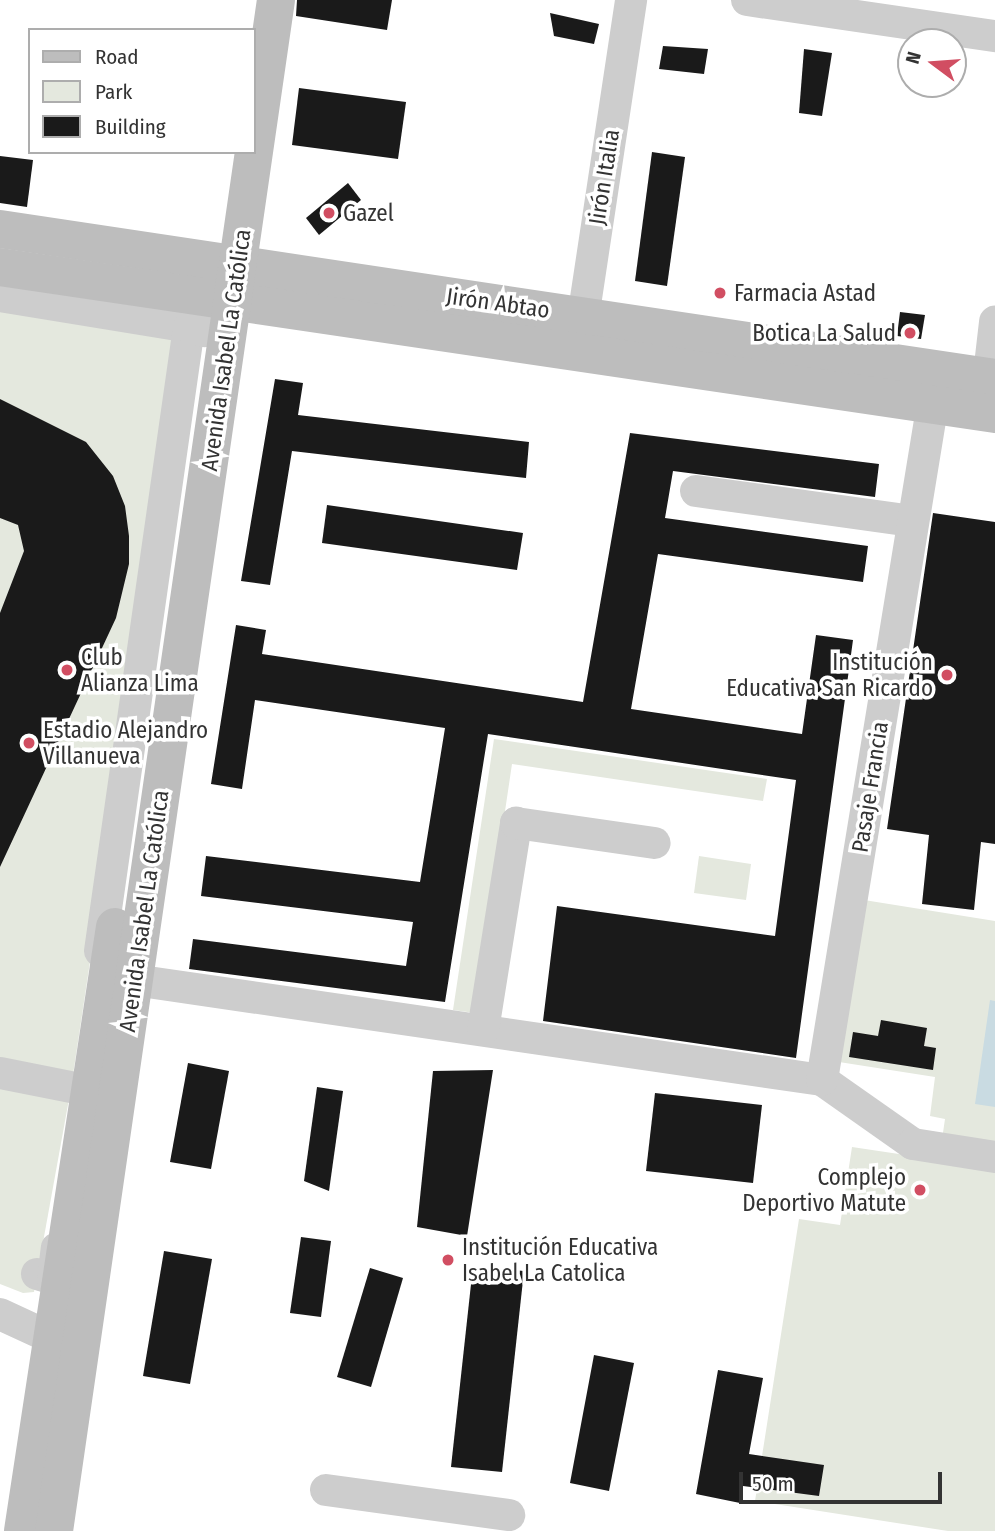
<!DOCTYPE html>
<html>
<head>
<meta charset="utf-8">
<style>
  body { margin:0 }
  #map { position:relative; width:995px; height:1531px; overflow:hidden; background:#fff; font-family:"Fira Sans Condensed",sans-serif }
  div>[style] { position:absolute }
  .green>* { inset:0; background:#e4e8de }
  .water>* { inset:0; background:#c9dbe2 }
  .building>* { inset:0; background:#1a1a1a }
  .street>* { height:32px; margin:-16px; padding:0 16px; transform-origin:16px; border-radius:16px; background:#cdcdcd }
  .secondary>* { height:38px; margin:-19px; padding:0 19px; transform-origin:19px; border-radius:19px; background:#bdbdbd }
  .dots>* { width:19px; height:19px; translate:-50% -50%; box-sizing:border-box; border:4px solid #fff; border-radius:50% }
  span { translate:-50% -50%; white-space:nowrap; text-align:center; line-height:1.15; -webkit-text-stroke:7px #fff; paint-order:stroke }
  .street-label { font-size:23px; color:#333 }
  .poi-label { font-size:23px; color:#333 }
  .left { translate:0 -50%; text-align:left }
  .right { translate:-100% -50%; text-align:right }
  .legend { position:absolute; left:28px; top:28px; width:228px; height:126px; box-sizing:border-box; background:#fff; border:2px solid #adadad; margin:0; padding:9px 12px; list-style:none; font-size:21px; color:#333 }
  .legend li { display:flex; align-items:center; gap:14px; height:35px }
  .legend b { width:35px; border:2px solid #adadad }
  .north { position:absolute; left:897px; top:28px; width:70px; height:70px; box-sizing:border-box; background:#fff; border:2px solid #adadad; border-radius:50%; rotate:286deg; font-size:19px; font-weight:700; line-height:28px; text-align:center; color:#333 }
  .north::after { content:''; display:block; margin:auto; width:24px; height:32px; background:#d14e62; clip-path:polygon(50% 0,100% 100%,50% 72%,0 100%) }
  .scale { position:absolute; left:739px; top:1472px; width:203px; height:32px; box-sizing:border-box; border:4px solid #333; border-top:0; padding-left:9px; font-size:21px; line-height:24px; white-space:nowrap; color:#333; -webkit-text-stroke:5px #fff; paint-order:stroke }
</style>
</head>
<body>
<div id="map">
  <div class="green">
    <i style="clip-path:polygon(0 311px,168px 333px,181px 358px,71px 1088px,34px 1292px,23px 1293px,0 1284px)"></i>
    <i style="clip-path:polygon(494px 739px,767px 779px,763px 801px,512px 764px,475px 1013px,453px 1010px)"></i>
    <i style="clip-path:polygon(699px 856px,751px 864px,746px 900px,694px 893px)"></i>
    <i style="clip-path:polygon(864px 900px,995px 921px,995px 1531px,948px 1531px,755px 1501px,799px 1219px,840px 1225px,852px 1147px,939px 1160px,945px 1119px,930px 1116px,935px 1077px,839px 1062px)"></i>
  </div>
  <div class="water">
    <i style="clip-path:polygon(990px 1000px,995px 1001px,995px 1107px,975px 1104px)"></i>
  </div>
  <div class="building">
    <i style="clip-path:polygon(297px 0,392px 0,387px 30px,296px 16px)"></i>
    <i style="clip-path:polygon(550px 13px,599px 24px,594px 44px,554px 36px)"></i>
    <i style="clip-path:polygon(663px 46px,708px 49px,704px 74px,659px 69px)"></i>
    <i style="clip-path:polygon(804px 49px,832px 53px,822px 116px,799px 113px)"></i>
    <i style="clip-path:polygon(299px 88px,406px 102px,398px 159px,292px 145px)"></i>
    <i style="clip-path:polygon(652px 152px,685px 157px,667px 286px,635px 281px)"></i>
    <i style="clip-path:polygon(0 156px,33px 160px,27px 207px,0 203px)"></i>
    <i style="clip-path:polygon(348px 183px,361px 200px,319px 235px,306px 218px)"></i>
    <i style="clip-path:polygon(900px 312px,925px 315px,921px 339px,897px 336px)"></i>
    <i style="clip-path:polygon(275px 379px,303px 383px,298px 415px,529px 442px,526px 478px,292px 451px,270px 585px,241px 581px)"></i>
    <i style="clip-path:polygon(0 399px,86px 442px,113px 476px,125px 506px,129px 536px,129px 564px,116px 618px,0 867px,0 613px,24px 551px,18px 525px,0 518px)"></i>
    <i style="clip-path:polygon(630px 433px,879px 464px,875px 497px,673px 471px,665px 518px,868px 546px,863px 582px,658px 554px,631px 709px,802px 734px,816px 635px,853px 640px,796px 1058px,543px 1021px,557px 906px,775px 936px,796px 780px,488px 734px,445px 1002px,189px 969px,193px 939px,406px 966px,413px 922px,201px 896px,206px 856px,420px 882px,445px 728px,255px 700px,242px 789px,211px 784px,236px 625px,266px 630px,262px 654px,583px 702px)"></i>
    <i style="clip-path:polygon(327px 505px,523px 533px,517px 570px,322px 543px)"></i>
    <i style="clip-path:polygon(933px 513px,995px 522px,995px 844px,981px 842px,974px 910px,922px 904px,929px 835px,887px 829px)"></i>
    <i style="clip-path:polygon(881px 1020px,927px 1028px,924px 1046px,936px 1048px,933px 1070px,849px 1057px,853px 1032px,878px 1036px)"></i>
    <i style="clip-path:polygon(188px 1063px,229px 1071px,211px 1169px,170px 1162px)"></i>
    <i style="clip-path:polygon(493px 1070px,467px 1236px,417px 1227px,433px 1071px)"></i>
    <i style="clip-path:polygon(317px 1087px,343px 1091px,329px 1191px,304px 1181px)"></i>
    <i style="clip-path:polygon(655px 1093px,762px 1105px,753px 1183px,646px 1171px)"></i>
    <i style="clip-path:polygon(301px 1237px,331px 1241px,321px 1317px,290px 1313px)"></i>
    <i style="clip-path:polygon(164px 1251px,212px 1259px,190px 1384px,143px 1376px)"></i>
    <i style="clip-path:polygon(473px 1266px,524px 1271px,502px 1472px,451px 1467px)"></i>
    <i style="clip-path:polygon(370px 1268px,403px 1278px,371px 1387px,337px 1377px)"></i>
    <i style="clip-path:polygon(594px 1355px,634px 1363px,609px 1491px,570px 1483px)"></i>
    <i style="clip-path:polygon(718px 1370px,763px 1378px,749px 1454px,824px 1465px,819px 1496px,743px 1486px,740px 1503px,696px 1494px)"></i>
  </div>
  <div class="street">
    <i style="left:747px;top:0;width:251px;rotate:8.3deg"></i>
    <i style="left:0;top:296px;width:192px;rotate:9.3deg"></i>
    <i style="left:580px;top:338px;width:342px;rotate:-81.4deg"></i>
    <i style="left:986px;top:400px;width:79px;rotate:-83.4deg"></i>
    <i style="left:696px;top:491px;width:219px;rotate:7.9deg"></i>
    <i style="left:100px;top:951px;width:630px;rotate:-81.88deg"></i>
    <i style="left:189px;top:327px;width:16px;rotate:15deg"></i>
    <i style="left:134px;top:980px;width:695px;rotate:8.27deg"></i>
    <i style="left:822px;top:1080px;width:111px;rotate:35.1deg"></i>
    <i style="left:913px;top:1144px;width:83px;rotate:9deg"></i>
    <i style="left:483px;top:1030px;width:210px;rotate:-80.9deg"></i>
    <i style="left:516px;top:823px;width:140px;rotate:8.2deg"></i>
    <i style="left:0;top:1073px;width:83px;rotate:11.2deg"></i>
    <i style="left:822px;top:1080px;width:705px;rotate:-80.7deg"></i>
    <i style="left:37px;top:1274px;width:17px;rotate:17deg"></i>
    <i style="left:53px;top:1279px;width:31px;rotate:-83deg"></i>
    <i style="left:0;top:1314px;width:57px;rotate:24.8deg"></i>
    <i style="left:52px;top:1338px;width:22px;rotate:10deg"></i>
    <i style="left:326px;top:1490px;width:185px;rotate:7.8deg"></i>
  </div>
  <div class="secondary">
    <i style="left:0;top:229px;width:1006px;rotate:8.52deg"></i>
    <i style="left:0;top:267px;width:1006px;rotate:8.4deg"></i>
    <i style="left:23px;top:1531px;width:611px;rotate:-81.34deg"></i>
    <i style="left:54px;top:1531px;width:1547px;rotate:-81.75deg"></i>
  </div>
  <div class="dots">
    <i style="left:329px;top:213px;background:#d14e62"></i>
    <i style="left:720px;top:293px;background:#d14e62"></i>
    <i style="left:910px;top:333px;background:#d14e62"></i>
    <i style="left:67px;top:670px;background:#d14e62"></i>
    <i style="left:947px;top:675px;background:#d14e62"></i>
    <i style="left:29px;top:743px;background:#d14e62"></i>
    <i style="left:920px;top:1190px;background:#d14e62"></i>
    <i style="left:448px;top:1260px;background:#d14e62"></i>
  </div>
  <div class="street-label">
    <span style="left:604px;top:177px;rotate:-81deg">Jirón Italia</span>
    <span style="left:498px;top:303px;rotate:8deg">Jirón Abtao</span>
    <span style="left:226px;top:350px;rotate:-82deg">Avenida Isabel La Católica</span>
    <span style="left:870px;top:787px;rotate:-81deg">Pasaje Francia</span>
    <span style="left:144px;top:911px;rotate:-82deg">Avenida Isabel La Católica</span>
  </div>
  <div class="poi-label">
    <span class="left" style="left:343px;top:213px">Gazel</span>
    <span class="left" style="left:734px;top:293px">Farmacia Astad</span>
    <span class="right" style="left:896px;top:333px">Botica La Salud</span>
    <span class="left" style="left:81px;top:670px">Club<br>Alianza Lima</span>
    <span class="right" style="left:933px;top:675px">Institución<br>Educativa San Ricardo</span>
    <span class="left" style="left:43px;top:743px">Estadio Alejandro<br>Villanueva</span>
    <span class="right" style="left:906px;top:1190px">Complejo<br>Deportivo Matute</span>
    <span class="left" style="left:462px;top:1260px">Institución Educativa<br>Isabel La Catolica</span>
  </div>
  <ul class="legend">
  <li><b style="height:9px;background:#bdbdbd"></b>Road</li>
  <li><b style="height:19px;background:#e4e8de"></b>Park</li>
  <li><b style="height:19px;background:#1a1a1a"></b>Building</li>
  </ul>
  <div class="north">N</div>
  <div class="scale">50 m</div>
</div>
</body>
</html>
